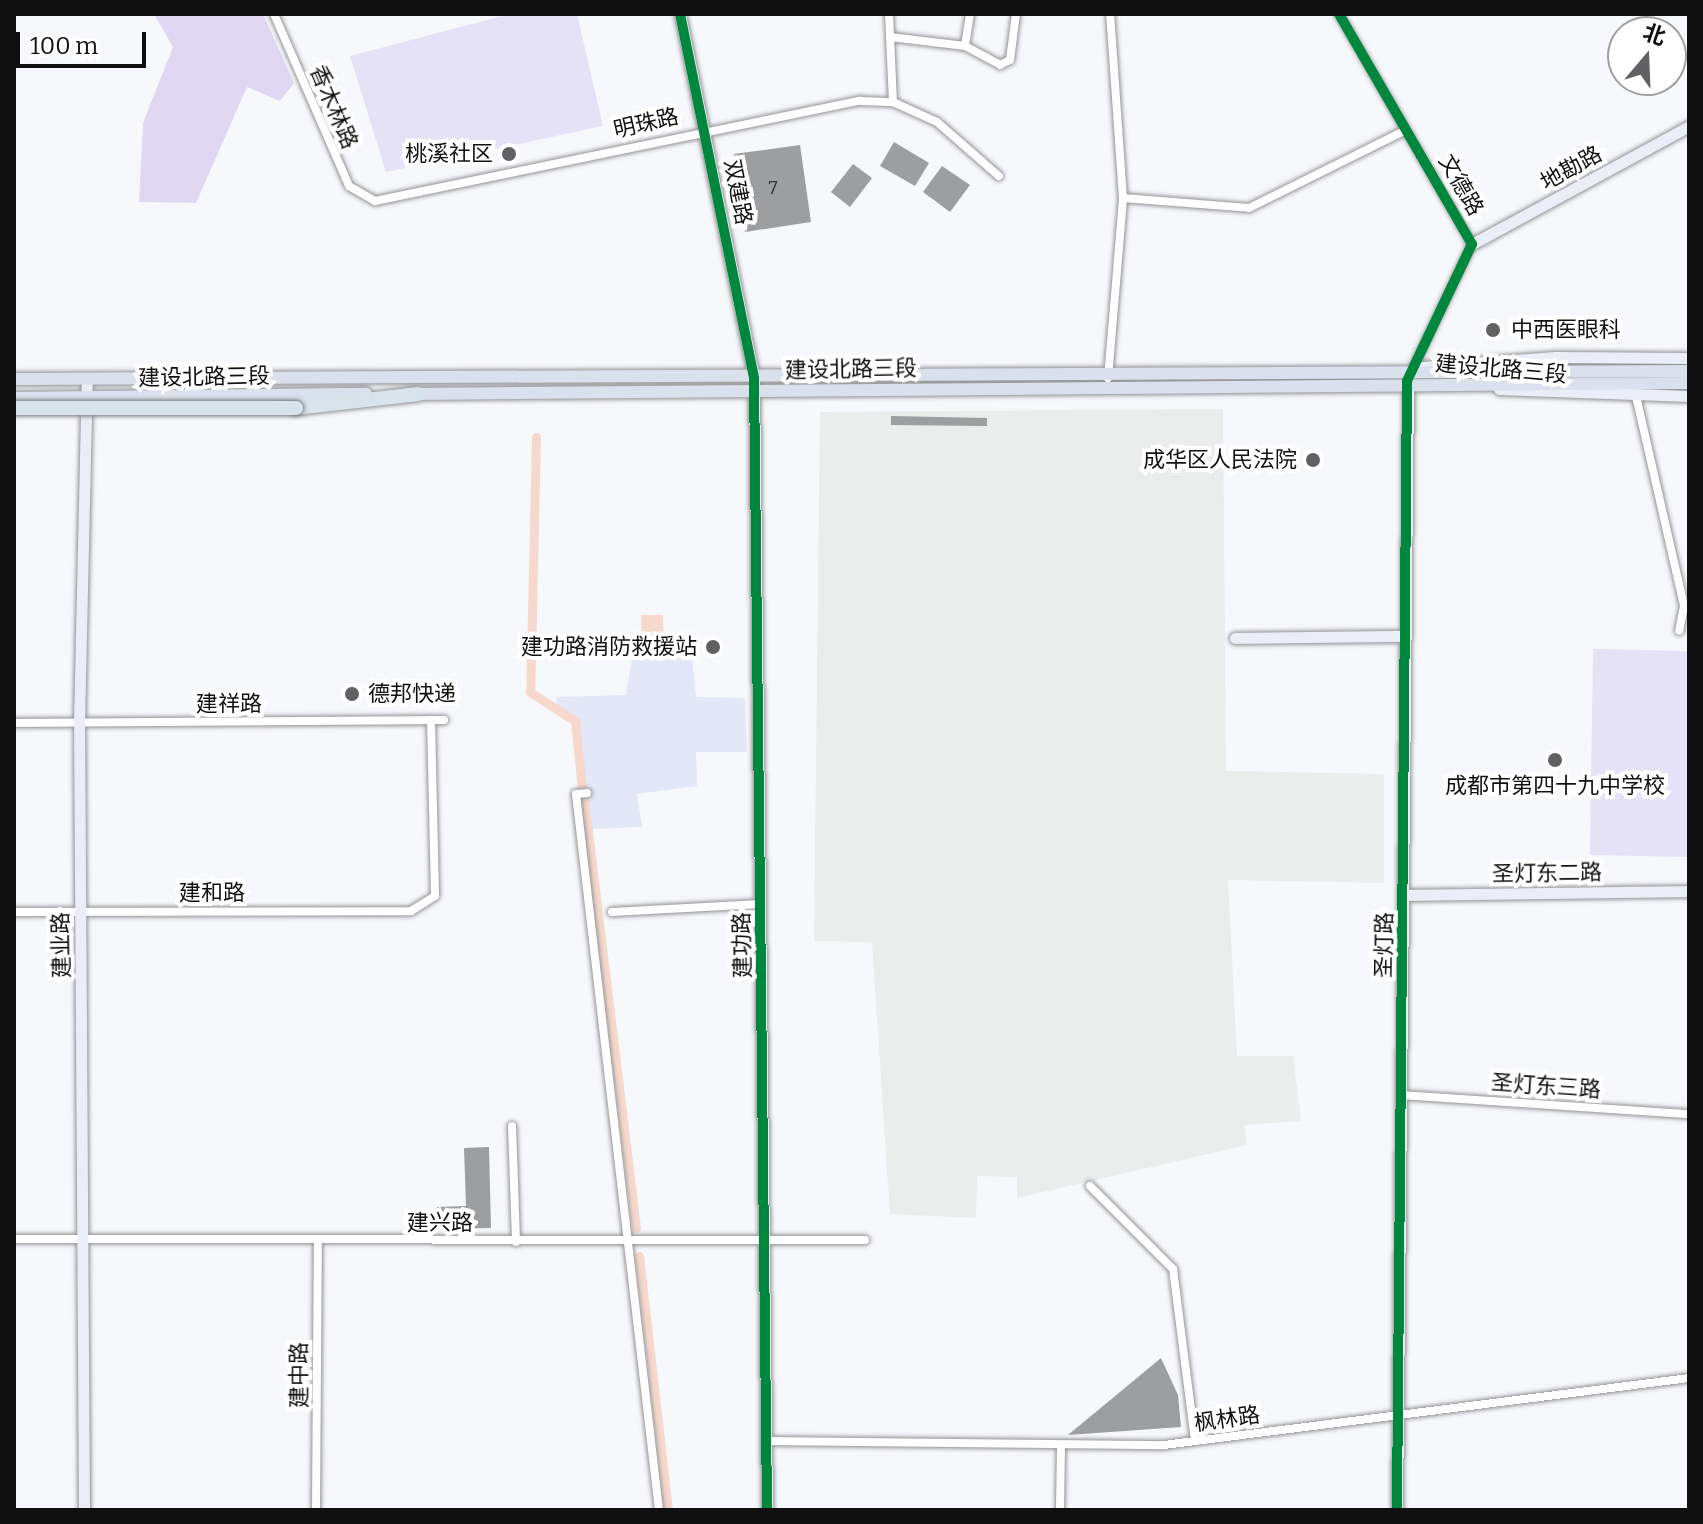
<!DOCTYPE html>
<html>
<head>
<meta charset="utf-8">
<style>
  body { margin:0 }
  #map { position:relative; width:1703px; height:1524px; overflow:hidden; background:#f7f8fc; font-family:Bitter,"Noto Sans SC",serif }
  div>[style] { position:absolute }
  .industrial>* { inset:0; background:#eaedeb }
  .farmland>* { inset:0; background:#e3e7f8 }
  .green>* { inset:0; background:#e0d8f2 }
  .pitch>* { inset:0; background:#e5e1f6 }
  .water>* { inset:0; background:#f6d8cd }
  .canal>* { height:9px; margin:-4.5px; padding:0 4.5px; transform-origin:4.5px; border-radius:4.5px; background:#f6d8cd }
  .building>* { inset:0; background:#9c9ea0 }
  .roads { filter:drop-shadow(0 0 2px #949496) drop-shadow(0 0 2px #949496) }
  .street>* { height:8px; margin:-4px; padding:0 4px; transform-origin:4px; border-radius:4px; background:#fefeff }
  .secondary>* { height:11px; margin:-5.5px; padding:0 5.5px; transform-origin:5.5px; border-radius:5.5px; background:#ebeef6 }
  .primary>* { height:12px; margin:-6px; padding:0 6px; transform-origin:6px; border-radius:6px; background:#dbe1ec }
  .highway>* { height:14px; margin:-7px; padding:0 7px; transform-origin:7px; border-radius:7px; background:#d8e3ea }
  .bridges { filter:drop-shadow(0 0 2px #818284) drop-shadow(0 0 2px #818284) }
  .highway-bridge>* { height:14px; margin:-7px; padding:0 7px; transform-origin:7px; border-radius:7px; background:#d8e3ea }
  .cycleway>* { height:10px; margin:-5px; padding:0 5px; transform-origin:5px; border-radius:5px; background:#00873e }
  .dots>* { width:22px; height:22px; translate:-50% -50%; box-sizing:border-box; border:4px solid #fff; border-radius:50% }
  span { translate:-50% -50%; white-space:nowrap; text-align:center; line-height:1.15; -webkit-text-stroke:8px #fff; paint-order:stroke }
  .number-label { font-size:18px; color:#333434 }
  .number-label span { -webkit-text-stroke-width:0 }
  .street-label { font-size:22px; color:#101010 }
  .poi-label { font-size:22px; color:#101010 }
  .right { translate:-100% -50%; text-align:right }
  .left { translate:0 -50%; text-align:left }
  .frame { position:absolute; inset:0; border:16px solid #101010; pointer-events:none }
  .north { position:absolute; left:1607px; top:16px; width:80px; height:80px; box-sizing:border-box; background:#fff; border:2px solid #9f9f9f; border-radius:50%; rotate:19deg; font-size:22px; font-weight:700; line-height:32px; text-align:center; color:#101010 }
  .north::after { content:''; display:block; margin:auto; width:28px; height:36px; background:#616163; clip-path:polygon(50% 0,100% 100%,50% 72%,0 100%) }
  .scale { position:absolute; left:16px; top:32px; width:130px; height:36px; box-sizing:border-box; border:4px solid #101010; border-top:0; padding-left:10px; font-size:24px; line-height:28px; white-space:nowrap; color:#101010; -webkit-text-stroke:6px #fff; paint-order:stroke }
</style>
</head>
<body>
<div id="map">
  <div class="industrial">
    <i style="clip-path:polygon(1223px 409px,1226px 771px,1384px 774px,1384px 883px,1228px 880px,1237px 1056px,1293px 1056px,1301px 1121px,1244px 1125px,1247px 1145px,1017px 1198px,1017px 1177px,977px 1176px,976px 1218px,890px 1214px,872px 942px,814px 941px,820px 412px)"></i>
  </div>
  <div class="farmland">
    <i style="clip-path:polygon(632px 658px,692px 658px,696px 697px,745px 698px,747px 752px,696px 752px,697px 786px,637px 794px,642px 827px,590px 829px,578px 722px,556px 705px,557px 697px,626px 695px)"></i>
  </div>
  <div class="green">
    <i style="clip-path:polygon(154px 14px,263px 14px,294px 83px,280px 101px,247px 87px,196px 203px,139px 202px,143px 123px,173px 47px)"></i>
  </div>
  <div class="pitch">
    <i style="clip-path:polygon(510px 14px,577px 14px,603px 126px,386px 172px,350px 56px)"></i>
    <i style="clip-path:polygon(1593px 649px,1689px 651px,1689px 857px,1590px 855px)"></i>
  </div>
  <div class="water">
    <i style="clip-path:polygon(641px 615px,663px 615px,664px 650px,642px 650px)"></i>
  </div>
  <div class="canal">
    <i style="left:536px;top:437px;width:255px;rotate:91.3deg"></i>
    <i style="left:530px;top:692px;width:54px;rotate:32.8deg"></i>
    <i style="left:575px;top:721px;width:69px;rotate:84.2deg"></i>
    <i style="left:584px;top:798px;width:433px;rotate:83.1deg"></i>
    <i style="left:639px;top:1256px;width:256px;rotate:83.5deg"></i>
  </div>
  <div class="building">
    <i style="clip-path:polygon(894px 142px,929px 163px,915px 186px,880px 166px)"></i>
    <i style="clip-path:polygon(800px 145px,811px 222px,745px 232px,734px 154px)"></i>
    <i style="clip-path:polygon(853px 164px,872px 178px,850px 207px,831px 192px)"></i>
    <i style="clip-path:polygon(942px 166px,970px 185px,950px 212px,923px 192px)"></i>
    <i style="clip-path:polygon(891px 416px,987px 418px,987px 426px,891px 425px)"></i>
    <i style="clip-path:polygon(489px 1147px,491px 1228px,438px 1229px,437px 1207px,466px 1206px,464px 1148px)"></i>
    <i style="clip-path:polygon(1161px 1358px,1178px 1395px,1181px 1427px,1068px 1435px)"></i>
  </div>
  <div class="roads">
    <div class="street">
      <i style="left:274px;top:14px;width:188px;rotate:66.4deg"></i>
      <i style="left:349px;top:186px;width:30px;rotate:30deg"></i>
      <i style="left:375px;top:201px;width:495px;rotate:-11.7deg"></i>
      <i style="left:860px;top:101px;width:33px;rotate:2deg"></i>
      <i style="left:893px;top:102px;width:48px;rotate:24.4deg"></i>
      <i style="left:937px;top:122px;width:82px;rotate:41.1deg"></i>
      <i style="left:889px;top:14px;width:88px;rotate:87.4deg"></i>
      <i style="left:970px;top:14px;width:32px;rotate:99deg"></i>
      <i style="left:965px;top:46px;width:40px;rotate:28deg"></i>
      <i style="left:1000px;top:65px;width:11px;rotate:-27deg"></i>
      <i style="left:1010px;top:60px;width:46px;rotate:-82.6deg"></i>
      <i style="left:1339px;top:14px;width:266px;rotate:60deg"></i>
      <i style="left:1472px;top:244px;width:137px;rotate:115.4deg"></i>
      <i style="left:890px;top:37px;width:76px;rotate:6.8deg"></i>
      <i style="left:1123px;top:198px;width:126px;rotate:4.5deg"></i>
      <i style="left:1249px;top:208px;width:175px;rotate:-26.4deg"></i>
      <i style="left:1108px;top:378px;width:181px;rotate:-85.2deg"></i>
      <i style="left:1123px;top:198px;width:184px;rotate:-94deg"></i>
      <i style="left:1636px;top:396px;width:215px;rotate:77.1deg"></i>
      <i style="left:1684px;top:606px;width:25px;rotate:101deg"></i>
      <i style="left:14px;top:723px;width:430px;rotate:-0.4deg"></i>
      <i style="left:587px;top:793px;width:11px;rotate:175deg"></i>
      <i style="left:576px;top:794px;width:721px;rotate:83.39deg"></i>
      <i style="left:14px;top:912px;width:397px;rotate:-0.1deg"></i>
      <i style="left:411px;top:911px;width:28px;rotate:-32deg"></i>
      <i style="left:435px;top:896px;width:176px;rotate:-91.3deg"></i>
      <i style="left:612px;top:912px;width:149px;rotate:-3.1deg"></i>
      <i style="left:1401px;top:1095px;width:289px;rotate:3.8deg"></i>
      <i style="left:512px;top:1126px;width:116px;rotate:88deg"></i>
      <i style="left:1090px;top:1186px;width:117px;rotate:45deg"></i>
      <i style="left:1173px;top:1269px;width:173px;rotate:82.7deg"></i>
      <i style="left:14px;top:1239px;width:851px;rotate:0.07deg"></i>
      <i style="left:768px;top:1441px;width:396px;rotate:0.6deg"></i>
      <i style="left:1164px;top:1445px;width:529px;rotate:-7.27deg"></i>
      <i style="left:316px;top:1510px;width:269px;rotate:-89.6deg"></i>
      <i style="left:1060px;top:1510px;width:63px;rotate:-89.1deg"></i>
    </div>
    <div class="secondary">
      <i style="left:680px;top:14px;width:372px;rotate:78.5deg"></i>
      <i style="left:754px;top:379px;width:1131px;rotate:89.34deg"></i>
      <i style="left:1472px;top:244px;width:247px;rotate:-28.5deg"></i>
      <i style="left:1422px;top:367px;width:133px;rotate:-4.3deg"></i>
      <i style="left:1555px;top:357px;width:134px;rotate:0.4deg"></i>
      <i style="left:1499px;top:389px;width:190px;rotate:2.1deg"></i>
      <i style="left:1235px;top:638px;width:171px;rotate:-0.7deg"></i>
      <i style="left:1406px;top:895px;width:283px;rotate:-0.8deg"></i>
      <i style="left:84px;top:1510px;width:787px;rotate:-90.36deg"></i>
      <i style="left:79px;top:723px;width:344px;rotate:-88.7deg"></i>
      <i style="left:1397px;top:1510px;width:1131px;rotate:-89.44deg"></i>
    </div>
    <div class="primary">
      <i style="left:14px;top:379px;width:1675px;rotate:-0.27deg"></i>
      <i style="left:408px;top:394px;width:1281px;rotate:-0.49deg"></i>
      <i style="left:14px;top:398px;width:352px;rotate:-0.7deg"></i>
    </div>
    <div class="highway">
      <i style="left:296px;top:408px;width:123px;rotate:-6.5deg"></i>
    </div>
  </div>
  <div class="bridges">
    <div class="highway-bridge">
      <i style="left:14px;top:408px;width:282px"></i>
    </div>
  </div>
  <div class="cycleway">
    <i style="left:680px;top:14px;width:372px;rotate:78.5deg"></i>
    <i style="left:754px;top:379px;width:1131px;rotate:89.34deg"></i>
    <i style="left:1339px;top:14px;width:266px;rotate:60deg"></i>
    <i style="left:1472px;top:244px;width:152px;rotate:115.4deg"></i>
    <i style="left:1407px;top:381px;width:1129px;rotate:90.51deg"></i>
  </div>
  <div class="dots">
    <i style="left:509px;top:154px;background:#616163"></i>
    <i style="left:1493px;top:330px;background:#616163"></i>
    <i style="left:1313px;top:460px;background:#616163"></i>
    <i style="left:713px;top:647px;background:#616163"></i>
    <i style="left:352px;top:694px;background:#616163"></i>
    <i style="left:1555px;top:760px;background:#616163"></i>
  </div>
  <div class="number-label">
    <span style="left:773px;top:188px">7</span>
  </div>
  <div class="street-label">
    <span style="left:334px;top:107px;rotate:67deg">香木林路</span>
    <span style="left:646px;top:123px;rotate:-13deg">明珠路</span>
    <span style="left:1571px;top:168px;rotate:-29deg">地勘路</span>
    <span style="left:1461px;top:185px;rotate:60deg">文德路</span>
    <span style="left:738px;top:192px;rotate:79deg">双建路</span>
    <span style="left:851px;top:369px;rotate:-1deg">建设北路三段</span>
    <span style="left:1501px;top:369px;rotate:5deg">建设北路三段</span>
    <span style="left:204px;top:377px;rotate:-1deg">建设北路三段</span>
    <span style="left:229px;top:704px">建祥路</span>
    <span style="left:1547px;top:873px;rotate:-1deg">圣灯东二路</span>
    <span style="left:212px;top:893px">建和路</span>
    <span style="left:61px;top:945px;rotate:-91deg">建业路</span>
    <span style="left:742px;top:945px;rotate:-91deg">建功路</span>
    <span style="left:1384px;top:945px;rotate:-89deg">圣灯路</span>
    <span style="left:1546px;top:1086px;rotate:4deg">圣灯东三路</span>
    <span style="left:440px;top:1223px">建兴路</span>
    <span style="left:299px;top:1375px;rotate:-90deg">建中路</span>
    <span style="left:1227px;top:1419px;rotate:-8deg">枫林路</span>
  </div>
  <div class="poi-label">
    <span class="right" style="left:493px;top:154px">桃溪社区</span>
    <span class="left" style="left:1511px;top:330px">中西医眼科</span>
    <span class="right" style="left:1297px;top:460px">成华区人民法院</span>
    <span class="right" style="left:697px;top:647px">建功路消防救援站</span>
    <span class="left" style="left:368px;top:694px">德邦快递</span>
    <span style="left:1555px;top:786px">成都市第四十九中学校</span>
  </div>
  <div class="frame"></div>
  <div class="north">北</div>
  <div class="scale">100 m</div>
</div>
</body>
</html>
